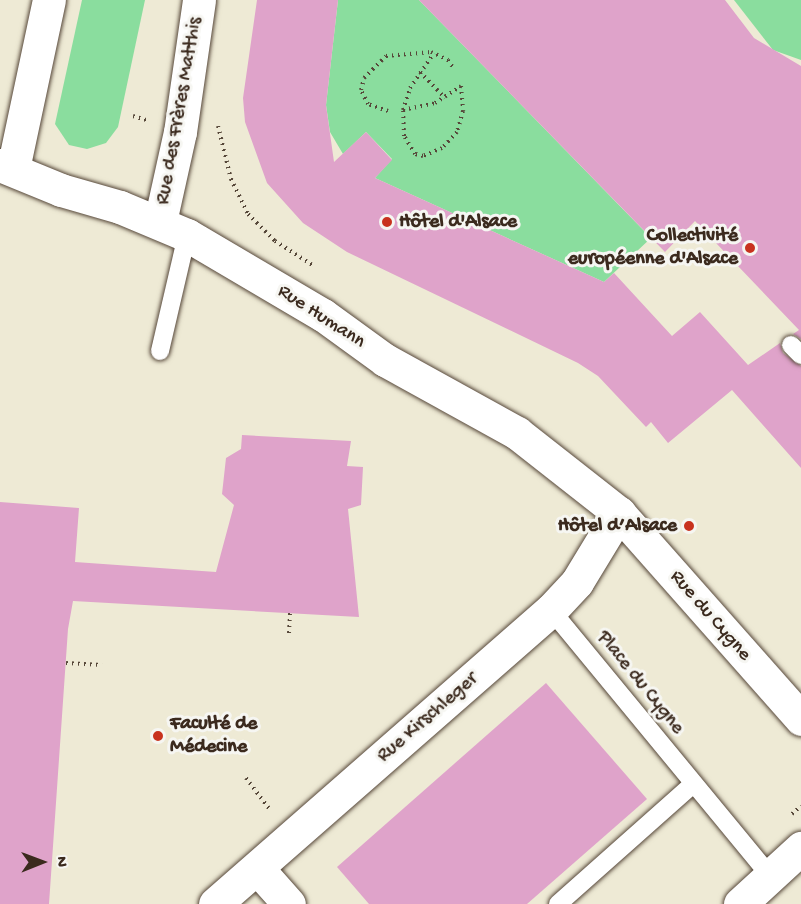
<!DOCTYPE html>
<html>
<head>
<meta charset="utf-8">
<style>
  body { margin:0 }
  #map { position:relative; width:801px; height:904px; overflow:hidden; background:#eeead5; font-family:"Gochi Hand",sans-serif }
  div>[style] { position:absolute }
  .green>* { inset:0; background:#8add9e }
  .building>* { inset:0; background:#dfa3ca }
  .path>* { height:4px; margin-top:-2px; transform-origin:0; background:repeating-linear-gradient(90deg,#564739 0 1.5px,transparent 0 6px) }
  .roads { filter:drop-shadow(0 0 2px #564739) drop-shadow(0 0 2px #564739) }
  .service>* { height:18px; margin:-9px; padding:0 9px; transform-origin:9px; border-radius:9px; background:#fff }
  .minor>* { height:33px; margin:-16.5px; padding:0 16.5px; transform-origin:16.5px; border-radius:16.5px; background:#fff }
  .tertiary>* { height:33px; margin:-16.5px; padding:0 16.5px; transform-origin:16.5px; border-radius:16.5px; background:#fff }
  .dots>* { width:16px; height:16px; translate:-50% -50%; box-sizing:border-box; border:3px solid #f6f6f2; border-radius:50% }
  span { translate:-50% -50%; white-space:nowrap; text-align:center; line-height:1.15; -webkit-text-stroke:6px #f6f6f2; paint-order:stroke }
  .street-label { font-size:20px; color:#3b2a1e }
  .poi-label { font-size:20px; color:#3b2a1e; font-weight:700 }
  .left { translate:0 -50%; text-align:left }
  .right { translate:-100% -50%; text-align:right }
  .north { position:absolute; left:12px; top:832px; width:60px; height:60px; -webkit-text-stroke:4px #f6f6f2; paint-order:stroke; rotate:89deg; font-size:16px; font-weight:700; line-height:24px; text-align:center; color:#3b2a1e }
  .north::after { content:''; display:block; margin:auto; width:21px; height:27px; background:#3b2a1e; clip-path:polygon(50% 0,100% 100%,50% 72%,0 100%) }
</style>
</head>
<body>
<div id="map">
  <div class="green">
    <i style="clip-path:polygon(82px 0,145px 0,118px 127px,106px 143px,87px 149px,69px 145px,55px 124px)"></i>
    <i style="clip-path:polygon(338px 0,419px 0,651px 238px,604px 282px,375px 178px,392px 159px,366px 132px,343px 154px,330px 132px,326px 105px)"></i>
    <i style="clip-path:polygon(734px 0,801px 0,801px 60px,773px 50px)"></i>
  </div>
  <div class="building">
    <i style="clip-path:polygon(257px 0,338px 0,326px 105px,334px 162px,366px 132px,392px 160px,375px 178px,604px 282px,614px 273px,672px 336px,700px 312px,748px 365px,780px 343px,783px 353px,801px 366px,801px 468px,732px 390px,668px 443px,651px 422px,646px 427px,598px 376px,578px 363px,347px 252px,303px 223px,267px 183px,245px 122px,243px 98px)"></i>
    <i style="clip-path:polygon(419px 0,725px 0,754px 38px,801px 66px,801px 339px,793px 334px,799px 330px,695px 221px,665px 252px)"></i>
    <i style="clip-path:polygon(242px 435px,351px 441px,347px 466px,363px 467px,361px 505px,348px 509px,359px 617px,73px 601px,68px 629px,49px 904px,0 904px,0 502px,79px 508px,75px 562px,216px 572px,234px 505px,222px 494px,226px 458px,241px 449px)"></i>
    <i style="clip-path:polygon(546px 683px,647px 799px,527px 904px,369px 904px,337px 867px)"></i>
  </div>
  <div class="path">
    <i style="left:420px;top:72px;width:36px;rotate:46deg"></i>
    <i style="left:403px;top:110px;width:33px;rotate:-12deg"></i>
    <i style="left:435px;top:103px;width:31px;rotate:-33deg"></i>
    <i style="left:461px;top:86px;width:25px;rotate:85deg"></i>
    <i style="left:463px;top:111px;width:22px;rotate:106deg"></i>
    <i style="left:457px;top:132px;width:22px;rotate:133deg"></i>
    <i style="left:442px;top:148px;width:21px;rotate:157deg"></i>
    <i style="left:423px;top:156px;width:8px;rotate:-166deg"></i>
    <i style="left:415px;top:154px;width:21px;rotate:-121deg"></i>
    <i style="left:404px;top:136px;width:26px;rotate:-92deg"></i>
    <i style="left:403px;top:110px;width:23px;rotate:-72deg"></i>
    <i style="left:410px;top:88px;width:42px;rotate:-55.6deg"></i>
    <i style="left:388px;top:111px;width:21px;rotate:-161deg"></i>
    <i style="left:368px;top:104px;width:16px;rotate:-117deg"></i>
    <i style="left:361px;top:90px;width:12px;rotate:-76deg"></i>
    <i style="left:364px;top:78px;width:31px;rotate:-45deg"></i>
    <i style="left:386px;top:56px;width:45px;rotate:-5.1deg"></i>
    <i style="left:431px;top:52px;width:19px;rotate:25deg"></i>
    <i style="left:448px;top:60px;width:11px;rotate:56deg"></i>
    <i style="left:133px;top:116px;width:14px;rotate:17deg"></i>
    <i style="left:218px;top:126px;width:55px;rotate:76.2deg"></i>
    <i style="left:231px;top:179px;width:39px;rotate:64deg"></i>
    <i style="left:248px;top:214px;width:38px;rotate:45deg"></i>
    <i style="left:275px;top:241px;width:46px;rotate:32.7deg"></i>
    <i style="left:289px;top:633px;width:21px;rotate:-87deg"></i>
    <i style="left:66px;top:663px;width:36px;rotate:3deg"></i>
    <i style="left:246px;top:778px;width:41px;rotate:52.9deg"></i>
    <i style="left:792px;top:814px;width:12px;rotate:-42deg"></i>
  </div>
  <div class="roads">
    <div class="service">
      <i style="left:791px;top:345px;width:14px;rotate:45deg"></i>
      <i style="left:160px;top:351px;width:119px;rotate:-76.9deg"></i>
      <i style="left:551px;top:610px;width:345px;rotate:50.5deg"></i>
      <i style="left:558px;top:904px;width:181px;rotate:-41.6deg"></i>
    </div>
    <div class="minor">
      <i style="left:13px;top:169px;width:173px;rotate:-78deg"></i>
      <i style="left:257px;top:868px;width:48px;rotate:48.4deg"></i>
      <i style="left:215px;top:904px;width:446px;rotate:-41.2deg"></i>
      <i style="left:551px;top:610px;width:38px;rotate:-47deg"></i>
      <i style="left:577px;top:582px;width:81px;rotate:-58.7deg"></i>
      <i style="left:740px;top:904px;width:83px;rotate:-42.6deg"></i>
    </div>
    <div class="tertiary">
      <i style="left:0;top:165px;width:66px;rotate:22.3deg"></i>
      <i style="left:61px;top:190px;width:61px;rotate:16.1deg"></i>
      <i style="left:120px;top:207px;width:73px;rotate:22.7deg"></i>
      <i style="left:187px;top:235px;width:158px;rotate:30.5deg"></i>
      <i style="left:323px;top:315px;width:77px;rotate:36deg"></i>
      <i style="left:385px;top:360px;width:151px;rotate:28.9deg"></i>
      <i style="left:517px;top:433px;width:130px;rotate:38.1deg"></i>
      <i style="left:619px;top:513px;width:275px;rotate:48.5deg"></i>
      <i style="left:160px;top:222px;width:92px;rotate:-77.5deg"></i>
      <i style="left:180px;top:132px;width:133px;rotate:-81.8deg"></i>
    </div>
  </div>
  <div class="dots">
    <i style="left:387px;top:222px;background:#c8321e"></i>
    <i style="left:750px;top:248px;background:#c8321e"></i>
    <i style="left:689px;top:526px;background:#c8321e"></i>
    <i style="left:158px;top:736px;background:#c8321e"></i>
  </div>
  <div class="street-label">
    <span style="left:180px;top:111px;rotate:-80deg">Rue des Frères Matthis</span>
    <span style="left:321px;top:317px;rotate:33deg">Rue Humann</span>
    <span style="left:710px;top:616px;rotate:49deg">Rue du Cygne</span>
    <span style="left:640px;top:683px;rotate:51deg">Place du Cygne</span>
    <span style="left:428px;top:718px;rotate:-41deg">Rue Kirschleger</span>
  </div>
  <div class="poi-label">
    <span class="left" style="left:399px;top:222px">Hôtel d'Alsace</span>
    <span class="right" style="left:738px;top:248px">Collectivité<br>européenne d'Alsace</span>
    <span class="right" style="left:677px;top:526px">Hôtel d’Alsace</span>
    <span class="left" style="left:170px;top:736px">Faculté de<br>Médecine</span>
  </div>
  <div class="north">N</div>
</div>
</body>
</html>
